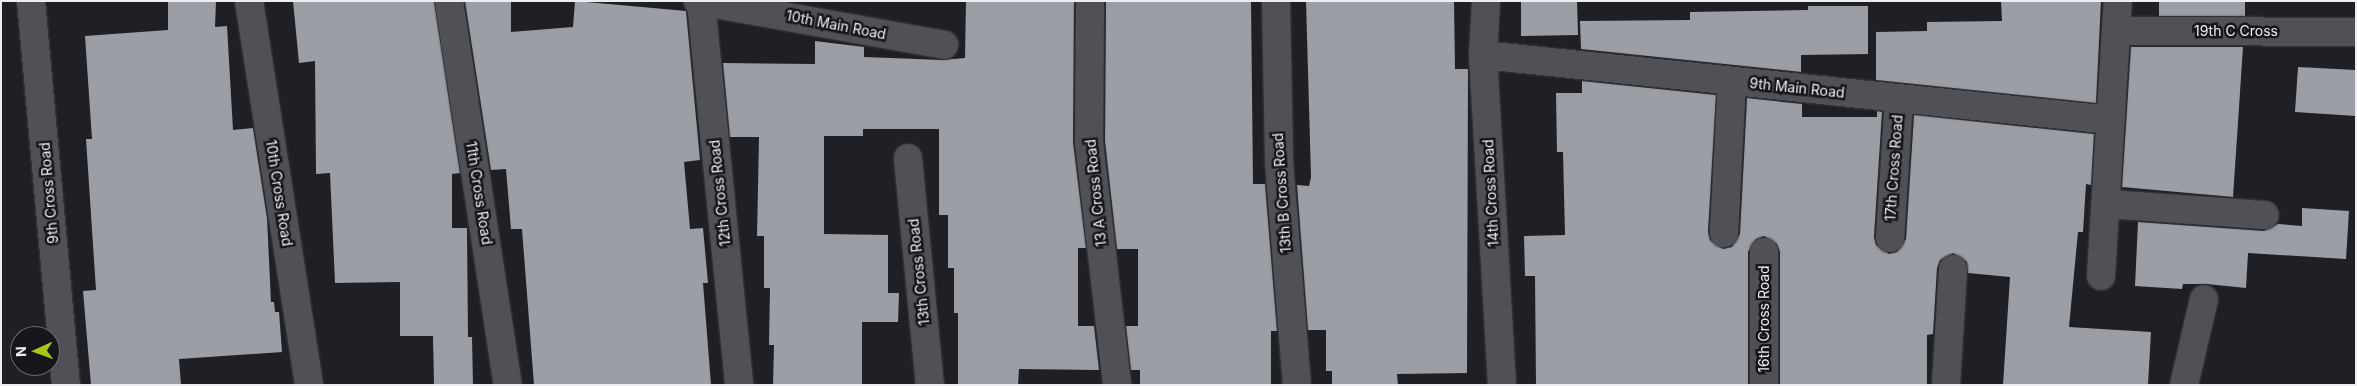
<!DOCTYPE html>
<html>
<head>
<meta charset="utf-8">
<style>
  body { margin:0 }
  #map { position:relative; width:2357px; height:386px; overflow:hidden; background:#1e2025; font-family:Inter,sans-serif }
  div>[style] { position:absolute }
  .building>* { inset:0; background:#9c9ea5 }
  .roads { filter:drop-shadow(0 0 1px #3a3c40) drop-shadow(0 0 1px #3a3c40) }
  .minor>* { height:28px; margin:-14px; padding:0 14px; transform-origin:14px; border-radius:14px; background:#4f5157 }
  span { translate:-50% -50%; white-space:nowrap; text-align:center; line-height:1.15; -webkit-text-stroke:5px #15171c; paint-order:stroke }
  .street-label { font-size:14px; color:#edeef2 }
  .frame { position:absolute; inset:0; border:2px solid #edeef2; pointer-events:none }
  .north { position:absolute; left:10px; top:326px; width:50px; height:50px; box-sizing:border-box; background:#15171c; border:1px solid #6b6d72; border-radius:50%; rotate:268deg; font-size:14px; font-weight:700; line-height:20px; text-align:center; color:#edeef2 }
  .north::after { content:''; display:block; margin:auto; width:18px; height:22px; background:#a9c71b; clip-path:polygon(50% 0,100% 100%,50% 72%,0 100%) }
</style>
</head>
<body>
<div id="map">
  <div class="building">
    <i style="clip-path:polygon(168px 1px,216px 1px,215px 27px,227px 26px,233px 130px,253px 128px,267px 218px,271px 302px,274px 302px,275px 312px,279px 312px,282px 352px,179px 359px,181px 385px,91px 385px,83px 291px,96px 290px,86px 139px,92px 139px,85px 36px,168px 30px)"></i>
    <i style="clip-path:polygon(293px 1px,434px 1px,460px 173px,452px 174px,452px 228px,467px 228px,468px 337px,472px 337px,473px 385px,434px 385px,433px 336px,400px 336px,400px 282px,335px 283px,330px 173px,316px 174px,315px 61px,299px 63px)"></i>
    <i style="clip-path:polygon(465px 1px,511px 1px,511px 32px,573px 27px,575px 1px,686px 11px,700px 160px,684px 162px,690px 229px,703px 228px,708px 283px,703px 283px,711px 385px,534px 385px,522px 229px,511px 229px,506px 169px,491px 170px)"></i>
    <i style="clip-path:polygon(966px 1px,1074px 1px,1073px 142px,1086px 248px,1078px 248px,1078px 326px,1094px 326px,1099px 370px,1019px 369px,1018px 385px,958px 385px,958px 313px,954px 313px,954px 268px,948px 268px,948px 215px,939px 215px,939px 129px,863px 129px,863px 136px,824px 136px,824px 234px,888px 235px,888px 293px,899px 293px,898px 322px,862px 322px,862px 385px,773px 385px,774px 345px,769px 345px,770px 288px,764px 288px,764px 236px,757px 236px,759px 137px,730px 137px,723px 63px,815px 64px,815px 41px,864px 47px,864px 57px,942px 60px,965px 58px)"></i>
    <i style="clip-path:polygon(1106px 1px,1251px 1px,1253px 184px,1265px 184px,1277px 331px,1271px 331px,1271px 385px,1140px 385px,1140px 370px,1131px 370px,1126px 326px,1138px 326px,1138px 249px,1117px 249px,1105px 141px)"></i>
    <i style="clip-path:polygon(1306px 1px,1454px 1px,1455px 69px,1468px 69px,1467px 373px,1397px 374px,1398px 385px,1332px 385px,1332px 371px,1326px 371px,1326px 330px,1308px 330px,1297px 185px,1309px 186px,1311px 177px)"></i>
    <i style="clip-path:polygon(1521px 1px,1577px 1px,1578px 35px,1521px 36px)"></i>
    <i style="clip-path:polygon(2001px 1px,2101px 1px,2096px 103px,1876px 80px,1876px 32px,1927px 31px,1927px 22px,2002px 21px)"></i>
    <i style="clip-path:polygon(2159px 1px,2245px 1px,2245px 16px,2159px 16px)"></i>
    <i style="clip-path:polygon(1808px 6px,1868px 6px,1868px 54px,1801px 55px,1801px 72px,1581px 49px,1580px 21px,1690px 20px,1690px 12px,1808px 10px)"></i>
    <i style="clip-path:polygon(2131px 47px,2243px 47px,2233px 197px,2122px 187px)"></i>
    <i style="clip-path:polygon(2298px 67px,2356px 70px,2356px 116px,2295px 112px)"></i>
    <i style="clip-path:polygon(1582px 81px,1716px 95px,1708px 232px,1710px 240px,1723px 249px,1732px 247px,1740px 234px,1747px 98px,1802px 104px,1802px 117px,1877px 117px,1877px 111px,1882px 112px,1874px 237px,1876px 245px,1889px 254px,1897px 252px,1906px 239px,1914px 115px,2094px 134px,2091px 185px,2086px 184px,2083px 232px,2078px 232px,2069px 327px,2151px 332px,2148px 385px,2003px 385px,2010px 277px,1968px 273px,1967px 262px,1953px 253px,1940px 260px,1937px 268px,1933px 334px,1927px 335px,1927px 385px,1780px 385px,1780px 252px,1777px 244px,1764px 236px,1756px 239px,1748px 252px,1748px 385px,1536px 385px,1535px 276px,1525px 276px,1524px 236px,1565px 235px,1563px 152px,1557px 152px,1556px 93px,1582px 93px)"></i>
    <i style="clip-path:polygon(2302px 208px,2349px 211px,2346px 259px,2248px 253px,2246px 288px,2207px 284px,2183px 284px,2182px 289px,2135px 286px,2138px 222px,2264px 231px,2278px 224px,2302px 226px)"></i>
  </div>
  <div class="roads">
    <div class="minor">
      <i style="left:31px;top:1px;width:386px;rotate:84.8deg"></i>
      <i style="left:249px;top:1px;width:389px;rotate:81.1deg"></i>
      <i style="left:449px;top:1px;width:389px;rotate:81.3deg"></i>
      <i style="left:698px;top:1px;width:250px;rotate:10.1deg"></i>
      <i style="left:1090px;top:1px;width:141px;rotate:90.4deg"></i>
      <i style="left:1089px;top:142px;width:245px;rotate:83.4deg"></i>
      <i style="left:1276px;top:1px;width:161px;rotate:88.9deg"></i>
      <i style="left:1279px;top:162px;width:224px;rotate:85.4deg"></i>
      <i style="left:1486px;top:1px;width:54px;rotate:93.2deg"></i>
      <i style="left:1483px;top:55px;width:331px;rotate:86.7deg"></i>
      <i style="left:701px;top:2px;width:385px;rotate:84.3deg"></i>
      <i style="left:2116px;top:31px;width:240px;rotate:0.2deg"></i>
      <i style="left:1483px;top:55px;width:631px;rotate:5.91deg"></i>
      <i style="left:908px;top:158px;width:228px;rotate:84.5deg"></i>
      <i style="left:2107px;top:204px;width:158px;rotate:4deg"></i>
      <i style="left:1724px;top:233px;width:152px;rotate:-87deg"></i>
      <i style="left:1890px;top:238px;width:140px;rotate:-86.3deg"></i>
      <i style="left:2101px;top:276px;width:276px;rotate:-86.5deg"></i>
      <i style="left:1764px;top:385px;width:133px;rotate:-90deg"></i>
      <i style="left:1946px;top:385px;width:116px;rotate:-86.5deg"></i>
      <i style="left:2184px;top:385px;width:88px;rotate:-76.9deg"></i>
    </div>
  </div>
  <div class="street-label">
    <span style="left:836px;top:25px;rotate:11deg">10th Main Road</span>
    <span style="left:2236px;top:31px">19th C Cross</span>
    <span style="left:1797px;top:88px;rotate:6deg">9th Main Road</span>
    <span style="left:1894px;top:168px;rotate:-86deg">17th Cross Road</span>
    <span style="left:49px;top:193px;rotate:-95deg">9th Cross Road</span>
    <span style="left:279px;top:193px;rotate:81deg">10th Cross Road</span>
    <span style="left:479px;top:193px;rotate:81deg">11th Cross Road</span>
    <span style="left:720px;top:193px;rotate:-96deg">12th Cross Road</span>
    <span style="left:1096px;top:193px;rotate:-96deg">13 A Cross Road</span>
    <span style="left:1282px;top:193px;rotate:-94deg">13th B Cross Road</span>
    <span style="left:1491px;top:193px;rotate:-93deg">14th Cross Road</span>
    <span style="left:919px;top:272px;rotate:-96deg">13th Cross Road</span>
    <span style="left:1764px;top:319px;rotate:-90deg">16th Cross Road</span>
  </div>
  <div class="frame"></div>
  <div class="north">N</div>
</div>
</body>
</html>
